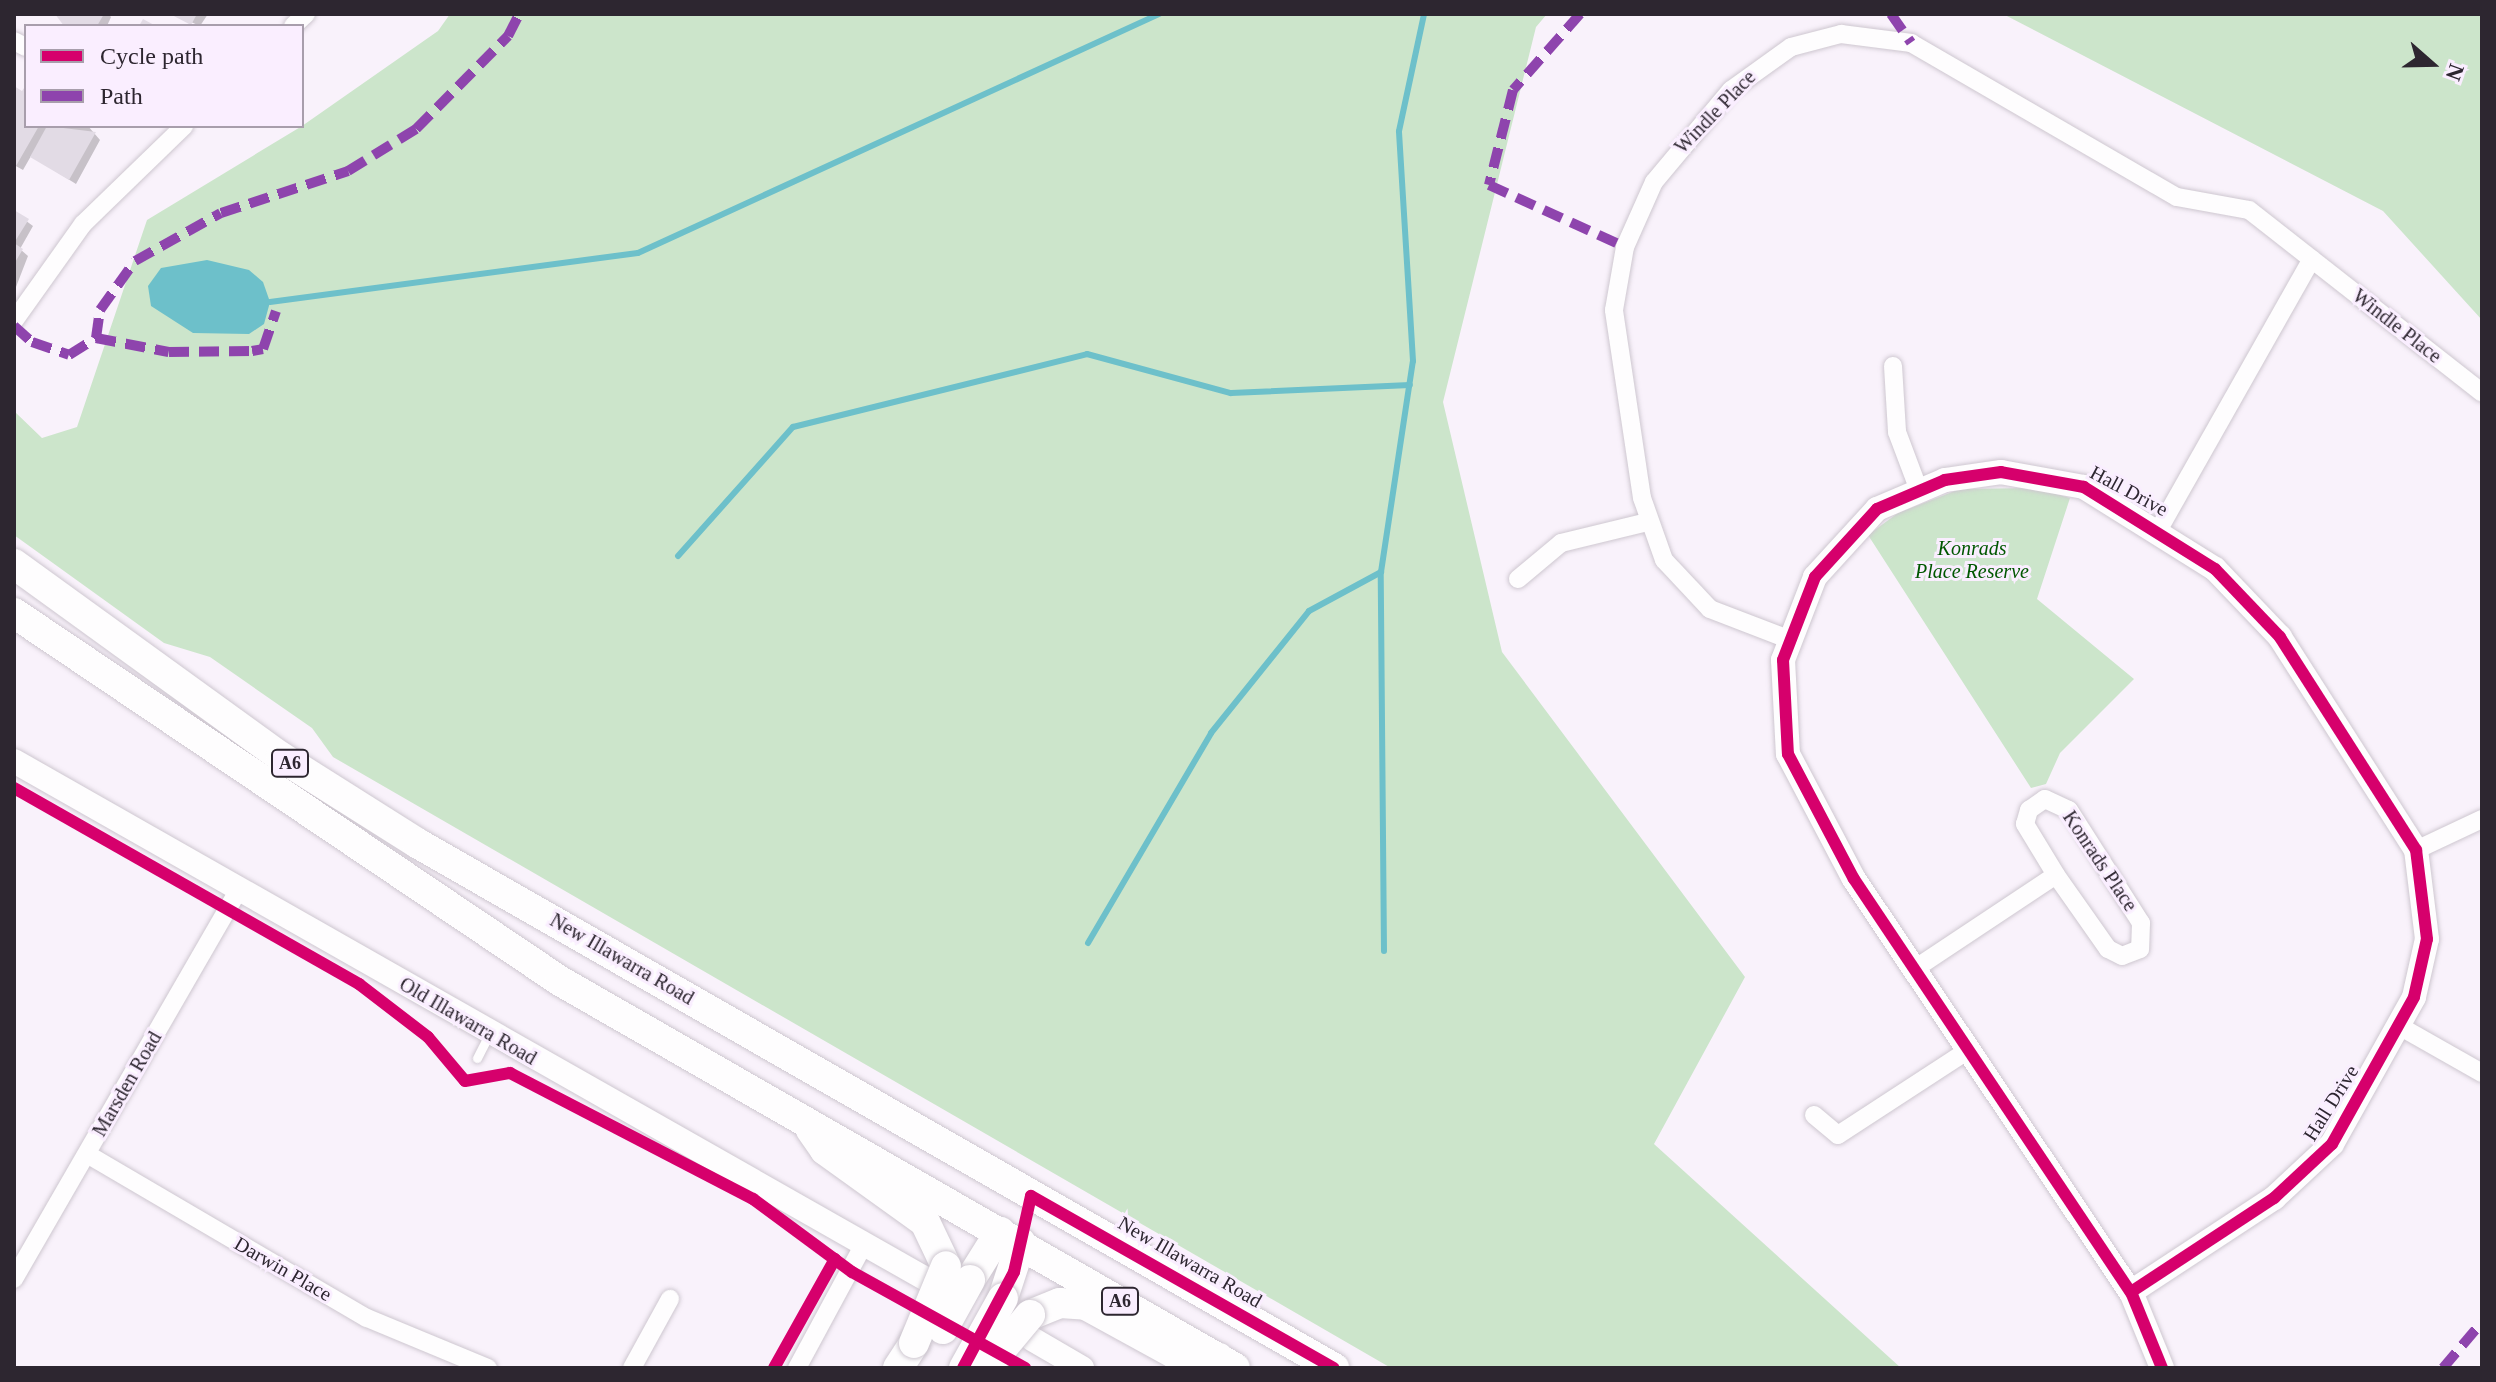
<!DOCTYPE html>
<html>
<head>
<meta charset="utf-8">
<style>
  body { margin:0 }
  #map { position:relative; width:2496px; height:1382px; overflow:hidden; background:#f9f2fb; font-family:Georgia,serif }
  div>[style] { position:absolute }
  .green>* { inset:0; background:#cce5cb }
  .water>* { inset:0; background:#6dc0ca }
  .shadow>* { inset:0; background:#0003 }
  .stream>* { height:6px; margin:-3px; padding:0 3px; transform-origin:3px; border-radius:3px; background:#6dc0ca }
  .building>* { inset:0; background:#e2dbe5 }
  .roads { filter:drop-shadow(0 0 2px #cec7d0) drop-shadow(0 0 2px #cec7d0) }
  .service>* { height:9px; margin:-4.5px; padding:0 4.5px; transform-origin:4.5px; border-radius:4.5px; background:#fefdfe }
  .minor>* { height:18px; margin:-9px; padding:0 9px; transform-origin:9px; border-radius:9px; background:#fefdfe }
  .tertiary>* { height:24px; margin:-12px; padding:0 12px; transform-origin:12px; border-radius:12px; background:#fefdfe }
  .primary>* { height:30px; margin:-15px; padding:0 15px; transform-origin:15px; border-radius:15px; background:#fefdfe }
  .trunk>* { height:30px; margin:-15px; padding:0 15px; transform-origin:15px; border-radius:15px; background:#fefdfe }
  .bridges { filter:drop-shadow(0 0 2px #cec7d0) drop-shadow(0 0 2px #cec7d0) }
  .primary-bridge>* { height:30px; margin:-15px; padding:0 15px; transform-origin:15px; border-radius:15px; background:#fefdfe }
  .quiet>* { height:10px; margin-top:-5px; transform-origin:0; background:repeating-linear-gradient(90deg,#8e44ad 0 20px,transparent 0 30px) }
  .cycleway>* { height:12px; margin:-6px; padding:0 6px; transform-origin:6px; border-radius:6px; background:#d6006c }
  span { translate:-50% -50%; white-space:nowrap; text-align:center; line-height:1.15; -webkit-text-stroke:6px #faeeff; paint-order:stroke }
  .shield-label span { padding:2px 6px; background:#faeeff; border:2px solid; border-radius:6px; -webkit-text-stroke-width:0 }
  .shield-label { font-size:18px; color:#2d2630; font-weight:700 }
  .street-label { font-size:20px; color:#2d2630 }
  .park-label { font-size:20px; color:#015701; font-style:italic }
  .frame { position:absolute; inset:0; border:16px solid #2d2630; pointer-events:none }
  .legend { position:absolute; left:24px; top:24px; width:280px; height:104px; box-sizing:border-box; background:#faeeff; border:2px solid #a89eac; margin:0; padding:10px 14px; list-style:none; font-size:24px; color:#2d2630 }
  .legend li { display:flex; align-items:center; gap:16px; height:40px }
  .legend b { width:40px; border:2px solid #a89eac }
  .north { position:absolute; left:2392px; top:24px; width:80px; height:80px; -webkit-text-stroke:6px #faeeff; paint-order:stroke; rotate:110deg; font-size:22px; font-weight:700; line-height:32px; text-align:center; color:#2d2630 }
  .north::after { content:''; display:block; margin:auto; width:28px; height:36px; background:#2d2630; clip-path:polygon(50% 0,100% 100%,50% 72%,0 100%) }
</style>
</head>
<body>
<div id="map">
  <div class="green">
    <i style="clip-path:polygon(450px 14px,1547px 14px,1536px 27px,1443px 402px,1502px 652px,1745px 977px,1654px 1144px,1901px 1368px,1391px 1368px,333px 757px,312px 728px,210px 657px,164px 643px,14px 535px,14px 411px,42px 438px,77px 427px,147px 220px,302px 126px,438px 31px)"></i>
    <i style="clip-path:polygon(2003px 14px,2482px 14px,2482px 320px,2383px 211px)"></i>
    <i style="clip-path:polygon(2035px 488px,2070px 498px,2037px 599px,2134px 679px,2060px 753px,2046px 784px,2031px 788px,1868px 535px,1898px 513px,1960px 489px)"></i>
  </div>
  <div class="water">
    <i style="clip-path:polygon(207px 260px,249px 270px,263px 282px,270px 302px,264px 324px,249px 334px,193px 333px,151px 306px,148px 286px,161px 268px)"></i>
  </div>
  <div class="shadow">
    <i style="clip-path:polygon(57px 14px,108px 14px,111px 17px,107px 26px,67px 26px)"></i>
    <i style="clip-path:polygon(173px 14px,208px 14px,200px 26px)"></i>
    <i style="clip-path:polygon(14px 88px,26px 95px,26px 126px,88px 126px,100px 140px,76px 184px,31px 156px,23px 170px,14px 165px)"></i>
    <i style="clip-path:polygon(14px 212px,33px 226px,20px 249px,28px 256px,16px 287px)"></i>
  </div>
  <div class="stream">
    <i style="left:270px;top:302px;width:371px;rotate:-7.6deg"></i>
    <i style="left:638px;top:253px;width:573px;rotate:-24.64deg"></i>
    <i style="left:678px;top:556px;width:173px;rotate:-48.3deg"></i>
    <i style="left:793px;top:427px;width:303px;rotate:-13.9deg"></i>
    <i style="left:1087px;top:354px;width:149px;rotate:15.2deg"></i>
    <i style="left:1231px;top:393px;width:179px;rotate:-2.6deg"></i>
    <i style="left:1088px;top:943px;width:243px;rotate:-59.6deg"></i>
    <i style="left:1211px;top:733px;width:156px;rotate:-51.2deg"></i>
    <i style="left:1309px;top:611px;width:82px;rotate:-28.4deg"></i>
    <i style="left:1384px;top:951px;width:379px;rotate:-90.5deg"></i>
    <i style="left:1381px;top:572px;width:213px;rotate:-81.4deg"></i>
    <i style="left:1413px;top:361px;width:230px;rotate:-93.5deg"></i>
    <i style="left:1399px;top:131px;width:120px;rotate:-77.9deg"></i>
  </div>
  <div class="building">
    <i style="clip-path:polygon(55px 14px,104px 14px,97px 26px,64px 26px)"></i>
    <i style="clip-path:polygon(170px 14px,197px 14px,191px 25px)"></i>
    <i style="clip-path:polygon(143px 19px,156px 26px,139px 26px)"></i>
    <i style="clip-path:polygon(26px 85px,26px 126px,39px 126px,16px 166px,14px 86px,22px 91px)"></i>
    <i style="clip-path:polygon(47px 126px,96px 132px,69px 180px,30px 157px)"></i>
    <i style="clip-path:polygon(14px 210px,29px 219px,14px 243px,23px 249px,14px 264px)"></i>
  </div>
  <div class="roads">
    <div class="service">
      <i style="left:477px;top:1058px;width:28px;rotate:-63deg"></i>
    </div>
    <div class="minor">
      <i style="left:293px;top:26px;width:18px;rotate:-43deg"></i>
      <i style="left:14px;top:41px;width:13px;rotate:27deg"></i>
      <i style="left:14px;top:321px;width:119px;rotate:-54.6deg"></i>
      <i style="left:83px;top:224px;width:141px;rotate:-44.1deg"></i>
      <i style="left:1893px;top:366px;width:66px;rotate:86.5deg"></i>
      <i style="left:1897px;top:432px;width:60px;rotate:69.4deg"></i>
      <i style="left:2159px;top:529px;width:310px;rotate:-60.5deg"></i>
      <i style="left:1518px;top:579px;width:56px;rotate:-39.9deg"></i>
      <i style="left:1561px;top:543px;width:89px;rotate:-13.6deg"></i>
      <i style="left:1788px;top:639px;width:84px;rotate:-159deg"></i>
      <i style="left:1710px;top:609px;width:67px;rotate:-133.2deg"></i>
      <i style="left:1664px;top:560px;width:66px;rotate:-109.5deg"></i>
      <i style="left:1642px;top:498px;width:190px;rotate:-98.5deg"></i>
      <i style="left:1614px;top:310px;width:64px;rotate:-80.1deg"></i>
      <i style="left:1625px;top:247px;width:71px;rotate:-66deg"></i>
      <i style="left:1654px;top:182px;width:120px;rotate:-50.1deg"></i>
      <i style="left:1731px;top:90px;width:74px;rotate:-35.6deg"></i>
      <i style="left:1791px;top:47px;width:52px;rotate:-14.6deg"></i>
      <i style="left:1841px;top:34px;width:71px;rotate:7.3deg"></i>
      <i style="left:1911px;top:43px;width:307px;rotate:30.1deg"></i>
      <i style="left:2177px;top:197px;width:73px;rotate:10.2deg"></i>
      <i style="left:2249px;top:210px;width:296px;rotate:38.1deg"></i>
      <i style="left:2416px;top:850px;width:73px;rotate:-25.2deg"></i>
      <i style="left:1916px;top:968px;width:168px;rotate:-33.6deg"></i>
      <i style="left:2056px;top:875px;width:60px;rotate:-121.3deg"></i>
      <i style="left:2025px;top:824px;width:15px;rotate:-74deg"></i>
      <i style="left:2029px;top:810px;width:19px;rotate:-35deg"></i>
      <i style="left:2045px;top:799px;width:26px;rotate:25deg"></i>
      <i style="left:2069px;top:810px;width:134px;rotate:57.5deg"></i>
      <i style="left:2141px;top:923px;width:26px;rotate:92deg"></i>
      <i style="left:2140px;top:949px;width:19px;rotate:159deg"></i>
      <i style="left:2122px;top:956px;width:16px;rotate:-153deg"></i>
      <i style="left:2108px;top:949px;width:90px;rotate:-125.1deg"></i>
      <i style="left:2401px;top:1027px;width:93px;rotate:29.6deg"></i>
      <i style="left:1814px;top:1115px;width:31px;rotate:40deg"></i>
      <i style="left:1838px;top:1135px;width:158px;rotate:-33.1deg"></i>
      <i style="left:87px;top:1154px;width:324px;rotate:30.4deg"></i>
      <i style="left:367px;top:1318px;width:131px;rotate:22.5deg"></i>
      <i style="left:14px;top:1279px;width:449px;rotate:-60deg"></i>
      <i style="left:632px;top:1368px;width:79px;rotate:-61.2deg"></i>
      <i style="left:797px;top:1368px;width:141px;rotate:-61.6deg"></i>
    </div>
    <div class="tertiary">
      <i style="left:14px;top:761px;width:1047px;rotate:29.6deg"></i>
      <i style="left:2131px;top:1292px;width:171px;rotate:-33.3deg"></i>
      <i style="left:2274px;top:1198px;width:79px;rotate:-43deg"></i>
      <i style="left:2332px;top:1144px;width:168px;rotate:-60.8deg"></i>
      <i style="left:2414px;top:997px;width:59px;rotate:-77.4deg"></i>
      <i style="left:2427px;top:939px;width:90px;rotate:-97deg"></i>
      <i style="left:2416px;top:850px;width:253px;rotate:-122.6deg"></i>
      <i style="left:2280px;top:637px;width:94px;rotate:-133.7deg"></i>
      <i style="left:2215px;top:569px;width:155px;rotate:-148deg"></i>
      <i style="left:2084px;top:487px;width:84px;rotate:-169.8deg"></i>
      <i style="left:2001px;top:472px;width:57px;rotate:171.9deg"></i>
      <i style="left:1945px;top:480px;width:74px;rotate:156.9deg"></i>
      <i style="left:1877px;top:509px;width:92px;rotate:132.4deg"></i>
      <i style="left:1815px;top:577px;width:89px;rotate:111.1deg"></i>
      <i style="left:1783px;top:660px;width:94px;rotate:87deg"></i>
      <i style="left:1788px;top:754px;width:141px;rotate:62.2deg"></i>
      <i style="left:1854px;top:879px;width:497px;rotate:56.2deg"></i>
      <i style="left:2131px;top:1292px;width:82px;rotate:67.8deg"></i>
      <i style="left:1032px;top:1339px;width:58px;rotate:30.1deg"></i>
    </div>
    <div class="primary">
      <i style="left:811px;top:1130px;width:24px;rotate:55deg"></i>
      <i style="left:825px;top:1150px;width:123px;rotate:35.8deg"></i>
      <i style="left:925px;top:1222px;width:49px;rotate:64.5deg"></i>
      <i style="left:970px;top:1280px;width:57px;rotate:-58deg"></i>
      <i style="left:1003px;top:1298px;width:58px;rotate:-71.9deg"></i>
      <i style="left:1030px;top:1315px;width:32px;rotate:-22deg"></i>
      <i style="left:1060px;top:1303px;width:26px;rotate:4deg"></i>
      <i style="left:1086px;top:1305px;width:102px;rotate:28.8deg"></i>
      <i style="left:1175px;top:1354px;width:44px;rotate:5.2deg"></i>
      <i style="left:898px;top:1368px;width:30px;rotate:-57deg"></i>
    </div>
    <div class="trunk">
      <i style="left:14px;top:564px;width:329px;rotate:35.9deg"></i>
      <i style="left:281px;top:757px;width:161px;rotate:32.3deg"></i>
      <i style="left:417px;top:843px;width:1057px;rotate:29.79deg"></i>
      <i style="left:14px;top:613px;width:658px;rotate:33.98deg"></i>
      <i style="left:560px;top:981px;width:778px;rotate:29.83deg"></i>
    </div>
  </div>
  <div class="bridges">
    <div class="primary-bridge">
      <i style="left:943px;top:1329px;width:56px;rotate:-61.1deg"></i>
      <i style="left:914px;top:1343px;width:83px;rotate:-67.4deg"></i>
      <i style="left:964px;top:1368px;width:80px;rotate:-60.9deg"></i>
      <i style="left:986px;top:1368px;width:69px;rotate:-50.3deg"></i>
    </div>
  </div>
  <div class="quiet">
    <i style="left:1580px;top:14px;width:101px;rotate:131.4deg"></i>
    <i style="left:1513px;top:90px;width:98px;rotate:104.2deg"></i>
    <i style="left:1489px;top:185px;width:149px;rotate:24.5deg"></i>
    <i style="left:1891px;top:14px;width:35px;rotate:55deg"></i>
    <i style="left:14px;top:326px;width:24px;rotate:42deg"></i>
    <i style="left:32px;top:342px;width:39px;rotate:19deg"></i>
    <i style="left:69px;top:355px;width:32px;rotate:-32deg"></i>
    <i style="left:96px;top:338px;width:28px;rotate:-82deg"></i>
    <i style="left:100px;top:310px;width:60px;rotate:-54.5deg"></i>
    <i style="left:135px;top:261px;width:98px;rotate:-29.2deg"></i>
    <i style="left:221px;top:213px;width:134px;rotate:-18.3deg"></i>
    <i style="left:348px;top:171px;width:80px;rotate:-31.7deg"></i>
    <i style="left:416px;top:129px;width:131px;rotate:-45.3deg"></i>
    <i style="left:508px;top:36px;width:25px;rotate:-63deg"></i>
    <i style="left:96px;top:338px;width:74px;rotate:10.9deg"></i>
    <i style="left:169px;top:352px;width:83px;rotate:-0.7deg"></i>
    <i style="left:252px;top:351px;width:11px;rotate:-10deg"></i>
    <i style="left:263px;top:349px;width:40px;rotate:-71.1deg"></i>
    <i style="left:2443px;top:1368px;width:60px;rotate:-49.7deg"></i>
  </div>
  <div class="cycleway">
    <i style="left:14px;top:788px;width:397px;rotate:29.6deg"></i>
    <i style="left:359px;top:984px;width:87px;rotate:37.5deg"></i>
    <i style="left:428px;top:1037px;width:57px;rotate:49.9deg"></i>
    <i style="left:465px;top:1081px;width:46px;rotate:-10.1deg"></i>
    <i style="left:510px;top:1073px;width:274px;rotate:27.4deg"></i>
    <i style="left:753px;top:1199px;width:123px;rotate:36.4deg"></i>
    <i style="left:852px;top:1272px;width:198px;rotate:29deg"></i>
    <i style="left:2131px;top:1292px;width:171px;rotate:-33.3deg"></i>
    <i style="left:2274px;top:1198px;width:79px;rotate:-43deg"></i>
    <i style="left:2332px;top:1144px;width:168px;rotate:-60.8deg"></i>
    <i style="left:2414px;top:997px;width:59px;rotate:-77.4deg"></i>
    <i style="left:2427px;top:939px;width:90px;rotate:-97deg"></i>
    <i style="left:2416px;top:850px;width:253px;rotate:-122.6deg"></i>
    <i style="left:2280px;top:637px;width:94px;rotate:-133.7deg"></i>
    <i style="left:2215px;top:569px;width:155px;rotate:-148deg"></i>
    <i style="left:2084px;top:487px;width:84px;rotate:-169.8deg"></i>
    <i style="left:2001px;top:472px;width:57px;rotate:171.9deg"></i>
    <i style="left:1945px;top:480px;width:74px;rotate:156.9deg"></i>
    <i style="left:1877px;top:509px;width:92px;rotate:132.4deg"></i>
    <i style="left:1815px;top:577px;width:89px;rotate:111.1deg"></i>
    <i style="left:1783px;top:660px;width:94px;rotate:87deg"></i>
    <i style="left:1788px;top:754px;width:141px;rotate:62.2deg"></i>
    <i style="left:1854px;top:879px;width:497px;rotate:56.2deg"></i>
    <i style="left:2131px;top:1292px;width:82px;rotate:67.8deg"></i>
    <i style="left:774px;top:1368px;width:125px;rotate:-60.8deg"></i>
    <i style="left:963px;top:1368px;width:109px;rotate:-62deg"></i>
    <i style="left:1014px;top:1272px;width:78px;rotate:-77.4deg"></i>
    <i style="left:1031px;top:1196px;width:348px;rotate:29.6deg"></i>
  </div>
  <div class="shield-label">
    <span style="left:290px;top:763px">A6</span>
    <span style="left:1120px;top:1301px">A6</span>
  </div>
  <div class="street-label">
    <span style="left:1715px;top:112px;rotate:-46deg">Windle Place</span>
    <span style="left:2397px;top:326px;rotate:38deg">Windle Place</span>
    <span style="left:2129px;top:491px;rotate:28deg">Hall Drive</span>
    <span style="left:2100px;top:861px;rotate:56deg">Konrads Place</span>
    <span style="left:622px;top:959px;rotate:30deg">New Illawarra Road</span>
    <span style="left:468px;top:1021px;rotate:30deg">Old Illawarra Road</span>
    <span style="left:127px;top:1084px;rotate:-60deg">Marsden Road</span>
    <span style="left:2331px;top:1103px;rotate:-58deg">Hall Drive</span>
    <span style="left:1190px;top:1262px;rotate:30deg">New Illawarra Road</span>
    <span style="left:283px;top:1269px;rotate:30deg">Darwin Place</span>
  </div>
  <div class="park-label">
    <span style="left:1972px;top:560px">Konrads<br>Place Reserve</span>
  </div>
  <div class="frame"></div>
  <ul class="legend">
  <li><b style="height:10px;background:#d6006c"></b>Cycle path</li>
  <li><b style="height:10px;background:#8e44ad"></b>Path</li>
  </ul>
  <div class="north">N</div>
</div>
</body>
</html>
